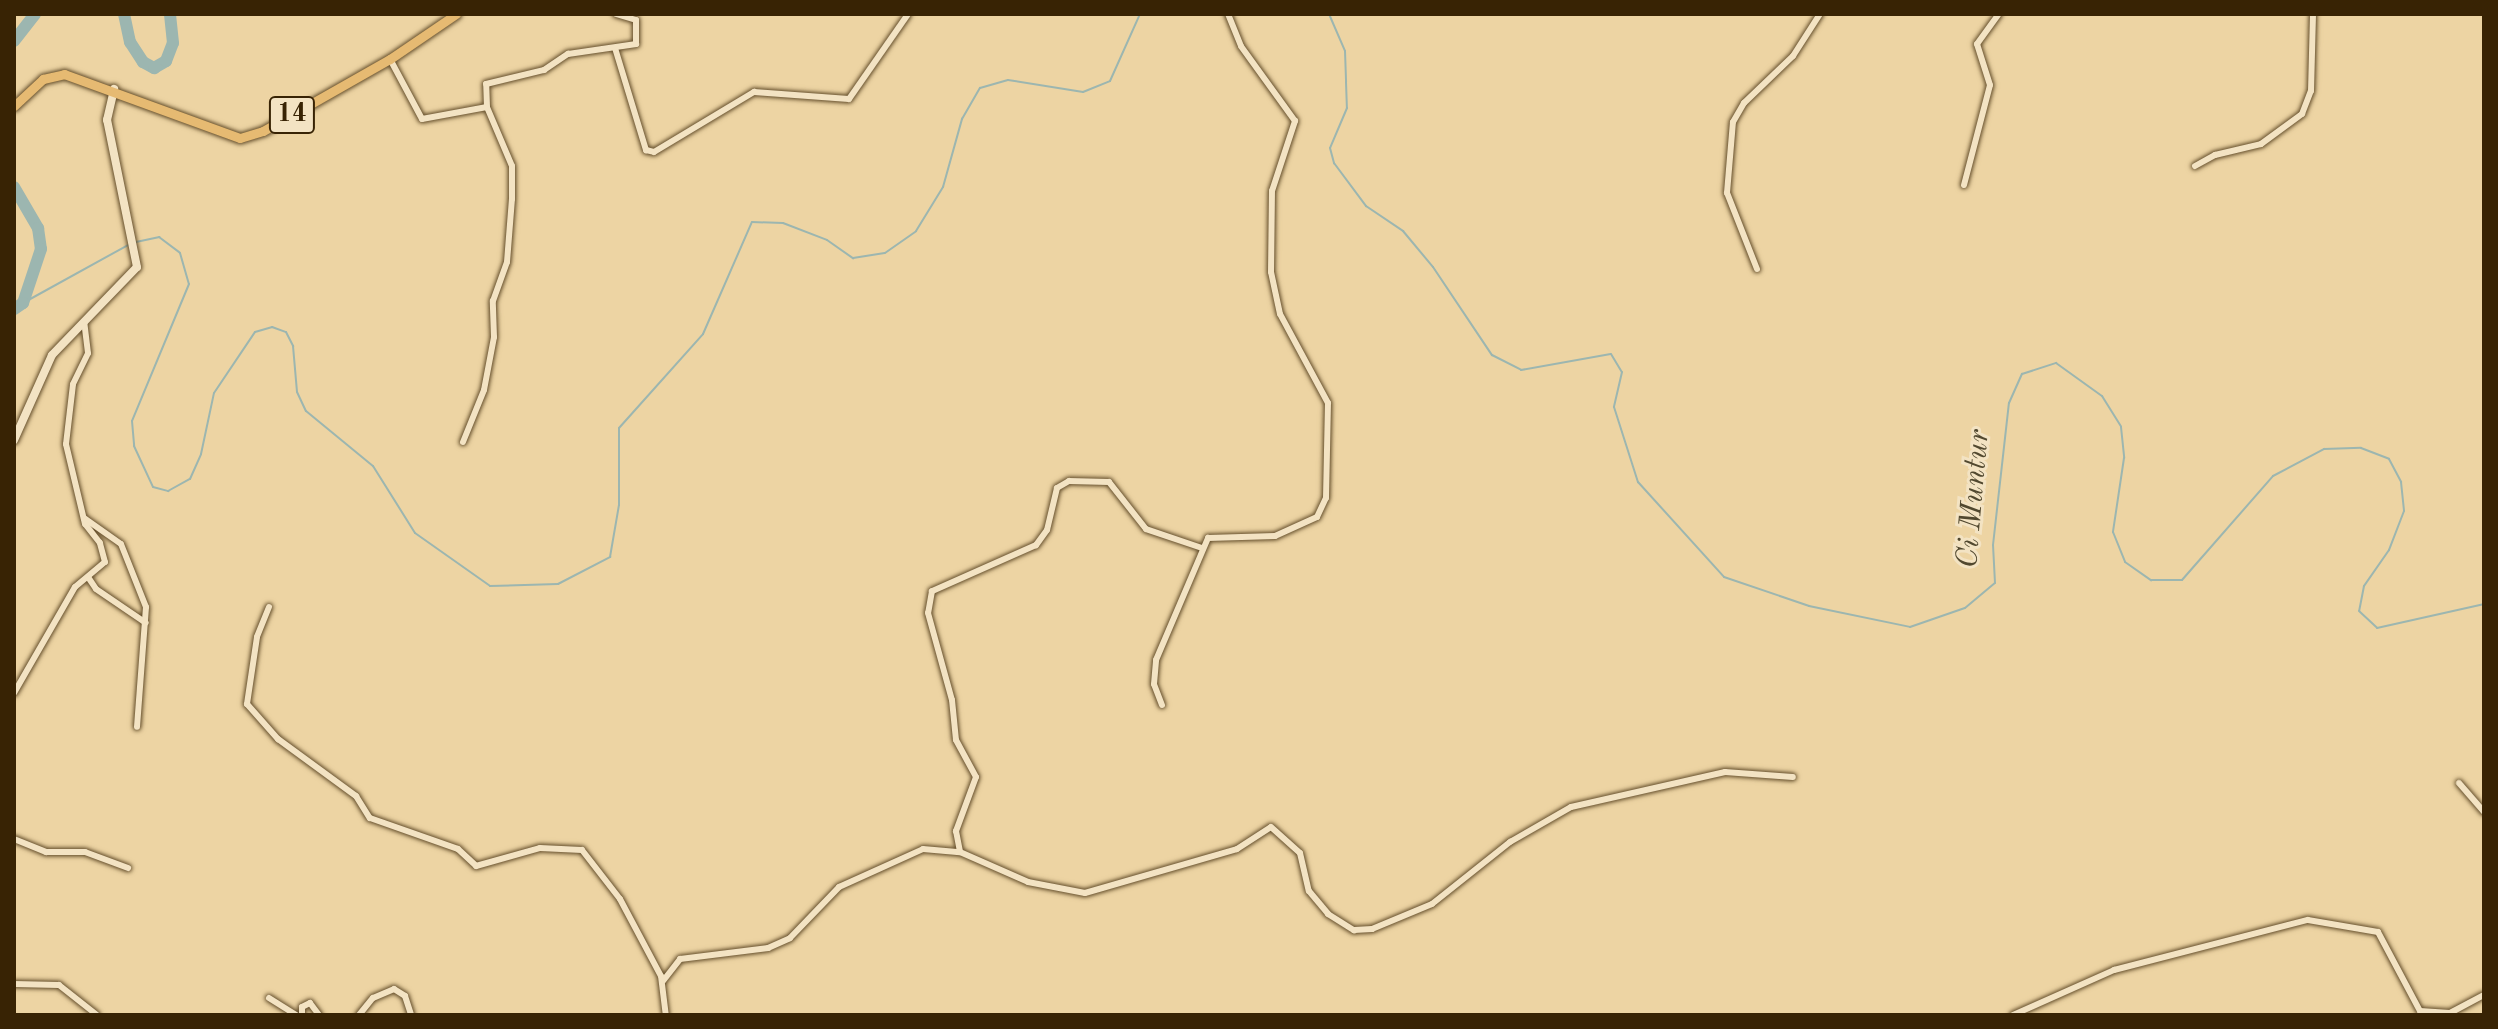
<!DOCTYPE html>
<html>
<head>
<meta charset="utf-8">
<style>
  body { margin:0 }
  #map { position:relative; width:2498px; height:1029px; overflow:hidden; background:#edd4a3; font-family:"Old Standard TT",serif }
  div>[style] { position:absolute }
  .stream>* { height:2px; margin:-1px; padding:0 1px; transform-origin:1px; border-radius:1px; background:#9cb6b0 }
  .river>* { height:12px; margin:-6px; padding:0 6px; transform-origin:6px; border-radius:6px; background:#9cb6b0 }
  .roads { filter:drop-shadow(0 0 2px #654f2c) drop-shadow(0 0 2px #654f2c) }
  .minor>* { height:6px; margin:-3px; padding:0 3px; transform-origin:3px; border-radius:3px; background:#f3e3c3 }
  .secondary>* { height:8px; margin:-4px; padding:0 4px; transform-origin:4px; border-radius:4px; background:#f3e3c3 }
  .trunk>* { height:9px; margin:-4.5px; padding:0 4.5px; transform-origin:4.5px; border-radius:4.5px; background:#e6ba72 }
  span { translate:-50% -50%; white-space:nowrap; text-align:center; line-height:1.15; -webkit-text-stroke:6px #f3e3c3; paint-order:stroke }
  .shield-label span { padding:2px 6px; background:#f3e3c3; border:2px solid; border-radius:6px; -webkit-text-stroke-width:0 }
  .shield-label { font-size:26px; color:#382304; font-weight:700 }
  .water-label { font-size:30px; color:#51482f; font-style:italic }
  .frame { position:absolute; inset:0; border:16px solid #382304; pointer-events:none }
</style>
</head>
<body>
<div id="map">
  <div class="stream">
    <i style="left:1329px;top:14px;width:40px;rotate:66.6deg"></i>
    <i style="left:1345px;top:51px;width:31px;rotate:88deg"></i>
    <i style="left:1346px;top:82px;width:26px;rotate:88deg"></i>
    <i style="left:1347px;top:108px;width:43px;rotate:113deg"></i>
    <i style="left:1330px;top:148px;width:16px;rotate:75deg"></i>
    <i style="left:1334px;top:163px;width:54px;rotate:53.3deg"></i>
    <i style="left:1366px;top:206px;width:45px;rotate:34deg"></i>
    <i style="left:1403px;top:231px;width:47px;rotate:50.2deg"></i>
    <i style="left:1433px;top:267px;width:106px;rotate:56.2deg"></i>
    <i style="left:1492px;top:355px;width:33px;rotate:27deg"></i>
    <i style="left:1521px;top:370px;width:91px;rotate:-10.1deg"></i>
    <i style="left:1611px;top:354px;width:21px;rotate:59deg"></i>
    <i style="left:1622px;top:372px;width:36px;rotate:103deg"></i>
    <i style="left:1614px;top:407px;width:79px;rotate:72.3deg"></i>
    <i style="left:1638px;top:482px;width:128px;rotate:47.8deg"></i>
    <i style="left:1724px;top:577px;width:90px;rotate:18.8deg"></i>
    <i style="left:1809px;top:606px;width:103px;rotate:11.7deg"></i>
    <i style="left:1910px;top:627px;width:58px;rotate:-19.1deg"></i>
    <i style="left:1965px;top:608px;width:39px;rotate:-40deg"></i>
    <i style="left:1995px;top:583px;width:38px;rotate:-93deg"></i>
    <i style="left:1993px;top:545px;width:143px;rotate:-83.6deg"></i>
    <i style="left:2009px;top:403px;width:32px;rotate:-66deg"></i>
    <i style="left:2022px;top:374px;width:36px;rotate:-18deg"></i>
    <i style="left:2056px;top:363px;width:57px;rotate:35.7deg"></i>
    <i style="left:2102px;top:396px;width:36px;rotate:58deg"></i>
    <i style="left:2121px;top:427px;width:31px;rotate:84deg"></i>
    <i style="left:2124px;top:458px;width:75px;rotate:98.5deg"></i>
    <i style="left:2113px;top:532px;width:32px;rotate:68deg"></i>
    <i style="left:2125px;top:562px;width:32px;rotate:35deg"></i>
    <i style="left:2151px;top:580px;width:31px"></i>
    <i style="left:2182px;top:580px;width:138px;rotate:-48.8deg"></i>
    <i style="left:2273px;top:476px;width:58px;rotate:-27.9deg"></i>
    <i style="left:2324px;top:449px;width:37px;rotate:-2deg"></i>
    <i style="left:2361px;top:448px;width:30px;rotate:21deg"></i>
    <i style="left:2389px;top:459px;width:26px;rotate:62deg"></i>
    <i style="left:2401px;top:482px;width:29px;rotate:84deg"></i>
    <i style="left:2404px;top:511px;width:42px;rotate:111deg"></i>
    <i style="left:2389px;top:550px;width:44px;rotate:124.8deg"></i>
    <i style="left:2364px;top:586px;width:25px;rotate:101deg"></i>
    <i style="left:2359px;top:611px;width:25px;rotate:43deg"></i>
    <i style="left:2377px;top:628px;width:110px;rotate:-12.6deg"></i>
    <i style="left:136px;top:242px;width:24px;rotate:-12deg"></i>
    <i style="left:159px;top:237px;width:26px;rotate:37deg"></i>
    <i style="left:180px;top:253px;width:32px;rotate:74deg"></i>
    <i style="left:189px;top:284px;width:148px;rotate:112.6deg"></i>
    <i style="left:132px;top:421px;width:25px;rotate:85deg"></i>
    <i style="left:134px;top:446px;width:45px;rotate:65.1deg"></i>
    <i style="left:153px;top:487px;width:16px;rotate:15deg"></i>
    <i style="left:168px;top:491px;width:25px;rotate:-29deg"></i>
    <i style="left:190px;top:479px;width:27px;rotate:-66deg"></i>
    <i style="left:201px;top:454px;width:62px;rotate:-78deg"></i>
    <i style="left:214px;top:393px;width:73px;rotate:-56.1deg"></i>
    <i style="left:255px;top:332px;width:18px;rotate:-16deg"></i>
    <i style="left:272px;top:327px;width:15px;rotate:20deg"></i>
    <i style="left:286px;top:332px;width:16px;rotate:63deg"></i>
    <i style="left:293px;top:346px;width:46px;rotate:85deg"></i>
    <i style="left:297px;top:392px;width:21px;rotate:65deg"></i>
    <i style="left:306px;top:411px;width:87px;rotate:39.4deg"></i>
    <i style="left:373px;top:466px;width:79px;rotate:57.9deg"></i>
    <i style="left:415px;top:533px;width:92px;rotate:35.2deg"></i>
    <i style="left:490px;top:586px;width:68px;rotate:-1.7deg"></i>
    <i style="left:558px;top:584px;width:59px;rotate:-27.4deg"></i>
    <i style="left:610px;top:557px;width:53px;rotate:-80.2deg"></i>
    <i style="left:619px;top:505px;width:77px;rotate:-90deg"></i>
    <i style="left:619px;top:428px;width:126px;rotate:-48.2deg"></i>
    <i style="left:703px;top:334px;width:122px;rotate:-66.4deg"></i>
    <i style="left:752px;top:222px;width:31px;rotate:2deg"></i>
    <i style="left:783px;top:223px;width:47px;rotate:21.1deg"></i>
    <i style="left:827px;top:240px;width:32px;rotate:35deg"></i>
    <i style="left:853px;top:258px;width:32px;rotate:-9deg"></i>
    <i style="left:885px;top:253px;width:38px;rotate:-35deg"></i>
    <i style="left:916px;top:231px;width:52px;rotate:-58.5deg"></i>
    <i style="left:943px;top:187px;width:71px;rotate:-74.4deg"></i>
    <i style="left:962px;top:119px;width:36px;rotate:-60deg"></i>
    <i style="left:980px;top:88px;width:29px;rotate:-16deg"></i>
    <i style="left:1008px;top:80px;width:76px;rotate:9.1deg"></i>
    <i style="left:1083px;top:92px;width:29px;rotate:-22deg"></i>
    <i style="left:1110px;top:81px;width:73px;rotate:-65.9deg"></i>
    <i style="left:23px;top:303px;width:122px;rotate:-28.9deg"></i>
  </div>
  <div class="river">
    <i style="left:124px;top:14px;width:29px;rotate:78deg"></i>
    <i style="left:130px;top:42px;width:24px;rotate:57deg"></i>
    <i style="left:143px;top:62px;width:13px;rotate:29deg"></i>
    <i style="left:154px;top:68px;width:14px;rotate:-30deg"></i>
    <i style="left:166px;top:61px;width:19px;rotate:-69deg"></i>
    <i style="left:173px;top:43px;width:29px;rotate:-96deg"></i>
    <i style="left:14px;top:41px;width:34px;rotate:-52deg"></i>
    <i style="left:14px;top:187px;width:48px;rotate:59.7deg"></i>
    <i style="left:38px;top:228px;width:21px;rotate:82deg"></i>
    <i style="left:41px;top:249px;width:57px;rotate:108.4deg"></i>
    <i style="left:23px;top:303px;width:11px;rotate:146deg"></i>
  </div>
  <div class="roads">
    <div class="minor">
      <i style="left:615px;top:48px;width:107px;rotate:73.1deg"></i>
      <i style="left:646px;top:150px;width:8px;rotate:14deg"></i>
      <i style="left:654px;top:152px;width:117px;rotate:-31deg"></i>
      <i style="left:754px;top:92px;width:95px;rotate:4.2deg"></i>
      <i style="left:849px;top:99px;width:103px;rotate:-55.2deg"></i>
      <i style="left:390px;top:59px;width:68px;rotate:61.9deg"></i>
      <i style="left:422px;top:119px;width:66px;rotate:-10.5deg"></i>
      <i style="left:2195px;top:166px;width:23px;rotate:-29deg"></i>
      <i style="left:2215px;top:155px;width:47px;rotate:-13.4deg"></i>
      <i style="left:2261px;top:144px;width:51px;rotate:-36.2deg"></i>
      <i style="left:2302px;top:114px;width:25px;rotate:-69deg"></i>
      <i style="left:2311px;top:91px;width:77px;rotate:-88.5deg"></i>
      <i style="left:1964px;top:185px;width:103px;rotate:-75.4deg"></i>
      <i style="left:1990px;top:85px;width:43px;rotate:-107.6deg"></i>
      <i style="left:1977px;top:44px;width:37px;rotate:-54deg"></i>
      <i style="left:1757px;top:269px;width:82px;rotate:-111.5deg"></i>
      <i style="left:1727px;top:193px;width:71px;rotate:-85.2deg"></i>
      <i style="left:1733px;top:122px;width:22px;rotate:-60deg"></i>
      <i style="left:1744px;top:103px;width:68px;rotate:-43.8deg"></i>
      <i style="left:1793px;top:56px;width:50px;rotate:-57.3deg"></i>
      <i style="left:463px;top:442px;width:56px;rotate:-68deg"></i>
      <i style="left:484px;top:390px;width:54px;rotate:-79.3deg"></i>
      <i style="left:494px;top:337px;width:36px;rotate:-92deg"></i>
      <i style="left:493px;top:301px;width:41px;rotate:-70.3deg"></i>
      <i style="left:507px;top:262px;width:63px;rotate:-85.5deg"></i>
      <i style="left:512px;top:199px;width:33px;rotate:-90deg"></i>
      <i style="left:512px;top:166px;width:64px;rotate:-113deg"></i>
      <i style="left:487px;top:107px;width:23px;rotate:-92deg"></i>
      <i style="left:486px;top:84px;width:60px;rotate:-13.6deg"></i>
      <i style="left:544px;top:70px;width:29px;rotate:-34deg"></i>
      <i style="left:568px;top:54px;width:69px;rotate:-8.4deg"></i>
      <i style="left:636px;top:44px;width:24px;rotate:-90deg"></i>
      <i style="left:636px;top:20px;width:21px;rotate:-163deg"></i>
      <i style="left:84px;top:518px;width:45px;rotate:35.1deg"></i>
      <i style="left:121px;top:544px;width:68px;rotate:68.4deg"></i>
      <i style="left:146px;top:607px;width:120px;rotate:94.3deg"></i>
      <i style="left:1202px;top:548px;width:59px;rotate:-161.3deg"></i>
      <i style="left:1146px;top:529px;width:60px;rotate:-128.2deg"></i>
      <i style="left:1109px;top:482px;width:40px;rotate:-178.6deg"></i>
      <i style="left:1069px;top:481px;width:14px;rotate:150deg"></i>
      <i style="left:1057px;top:488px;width:43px;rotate:103.4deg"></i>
      <i style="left:1047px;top:530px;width:19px;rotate:126deg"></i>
      <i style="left:1036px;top:545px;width:114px;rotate:156.1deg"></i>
      <i style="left:932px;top:591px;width:22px;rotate:100deg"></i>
      <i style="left:928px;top:613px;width:90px;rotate:74.6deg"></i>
      <i style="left:952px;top:700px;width:40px;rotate:84.3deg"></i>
      <i style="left:956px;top:740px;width:42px;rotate:61.6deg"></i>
      <i style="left:976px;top:777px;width:58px;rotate:110.3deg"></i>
      <i style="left:956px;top:831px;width:21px;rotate:79deg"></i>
      <i style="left:960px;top:852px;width:74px;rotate:23.8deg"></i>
      <i style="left:1028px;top:882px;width:58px;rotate:10.9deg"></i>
      <i style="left:1085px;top:893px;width:158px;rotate:-16.1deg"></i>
      <i style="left:1237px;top:849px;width:40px;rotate:-32.9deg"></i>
      <i style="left:1271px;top:827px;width:39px;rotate:42deg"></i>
      <i style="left:1300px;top:853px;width:39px;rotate:77deg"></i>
      <i style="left:1309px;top:891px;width:30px;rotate:50deg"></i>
      <i style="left:1328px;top:914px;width:31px;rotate:32deg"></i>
      <i style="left:1354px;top:930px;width:18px;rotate:-3deg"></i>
      <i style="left:1372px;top:929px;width:65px;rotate:-22.6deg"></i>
      <i style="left:1432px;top:904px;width:100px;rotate:-38.5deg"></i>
      <i style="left:1510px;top:842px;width:70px;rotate:-29.8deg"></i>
      <i style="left:1571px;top:807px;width:158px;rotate:-12.8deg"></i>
      <i style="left:1725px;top:772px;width:68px;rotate:4.2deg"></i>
      <i style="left:88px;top:577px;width:14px;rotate:56deg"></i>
      <i style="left:96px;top:589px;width:60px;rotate:34.2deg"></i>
      <i style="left:269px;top:607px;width:32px;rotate:112deg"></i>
      <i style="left:257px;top:637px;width:68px;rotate:98.5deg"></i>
      <i style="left:247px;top:704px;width:47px;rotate:48.5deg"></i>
      <i style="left:278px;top:739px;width:97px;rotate:36.2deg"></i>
      <i style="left:356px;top:796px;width:26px;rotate:58deg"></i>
      <i style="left:370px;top:818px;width:93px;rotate:19.4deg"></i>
      <i style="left:458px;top:849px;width:25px;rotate:43deg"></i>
      <i style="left:476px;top:866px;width:66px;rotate:-15.7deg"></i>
      <i style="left:540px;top:848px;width:42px;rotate:2.7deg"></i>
      <i style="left:582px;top:850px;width:62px;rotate:52.2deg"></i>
      <i style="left:620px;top:899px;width:87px;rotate:62deg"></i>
      <i style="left:661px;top:976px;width:39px;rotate:83deg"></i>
      <i style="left:14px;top:693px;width:122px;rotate:-60.1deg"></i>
      <i style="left:75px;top:587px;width:39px;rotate:-40deg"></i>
      <i style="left:105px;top:562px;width:20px;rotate:-105deg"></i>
      <i style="left:100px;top:543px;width:24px;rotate:-128deg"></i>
      <i style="left:85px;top:524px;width:82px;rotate:-103.4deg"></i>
      <i style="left:66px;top:444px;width:60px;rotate:-83.3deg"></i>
      <i style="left:73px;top:384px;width:34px;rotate:-64deg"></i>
      <i style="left:88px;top:353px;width:32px;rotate:-97deg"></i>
      <i style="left:1162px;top:705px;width:22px;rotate:-111deg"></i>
      <i style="left:1154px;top:684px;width:24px;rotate:-85deg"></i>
      <i style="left:1156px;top:660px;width:133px;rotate:-66.9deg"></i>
      <i style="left:1208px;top:538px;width:67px;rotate:-1.7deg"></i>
      <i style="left:1275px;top:536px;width:46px;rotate:-24.3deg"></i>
      <i style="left:1317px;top:517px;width:21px;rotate:-65deg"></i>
      <i style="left:1326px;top:498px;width:95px;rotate:-88.8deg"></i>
      <i style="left:1328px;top:403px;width:101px;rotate:-118.3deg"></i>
      <i style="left:1280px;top:314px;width:43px;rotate:-102.1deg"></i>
      <i style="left:1271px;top:272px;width:81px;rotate:-89.3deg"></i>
      <i style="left:1272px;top:191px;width:74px;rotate:-71.8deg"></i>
      <i style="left:1295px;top:121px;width:92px;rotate:-125.8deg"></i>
      <i style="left:1241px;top:46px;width:35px;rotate:-112deg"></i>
      <i style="left:2459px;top:783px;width:38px;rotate:49deg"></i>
      <i style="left:14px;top:839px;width:35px;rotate:22deg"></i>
      <i style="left:46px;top:852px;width:39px"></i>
      <i style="left:85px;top:852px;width:46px;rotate:20.4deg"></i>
      <i style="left:663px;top:981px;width:28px;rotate:-52deg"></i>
      <i style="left:680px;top:959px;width:89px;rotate:-7.1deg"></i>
      <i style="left:768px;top:948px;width:24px;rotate:-24deg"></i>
      <i style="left:790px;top:938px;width:71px;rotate:-46.1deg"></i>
      <i style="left:839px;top:887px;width:92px;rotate:-24.3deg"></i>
      <i style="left:923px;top:849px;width:37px;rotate:5deg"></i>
      <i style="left:14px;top:984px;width:45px;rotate:1.3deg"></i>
      <i style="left:59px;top:985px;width:48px;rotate:38.3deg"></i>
      <i style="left:269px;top:998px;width:32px;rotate:32deg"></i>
      <i style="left:302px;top:1015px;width:8px;rotate:-90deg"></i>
      <i style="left:302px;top:1007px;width:9px;rotate:-27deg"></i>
      <i style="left:310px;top:1003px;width:15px;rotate:53deg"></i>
      <i style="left:359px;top:1015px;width:22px;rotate:-51deg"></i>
      <i style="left:373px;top:998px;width:23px;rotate:-23deg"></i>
      <i style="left:394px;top:989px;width:13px;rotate:32deg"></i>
      <i style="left:405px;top:996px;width:20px;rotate:72deg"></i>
      <i style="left:2013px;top:1015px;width:111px;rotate:-24deg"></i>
      <i style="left:2114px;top:970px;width:200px;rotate:-14.5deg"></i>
      <i style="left:2308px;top:920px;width:71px;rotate:9.7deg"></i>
      <i style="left:2378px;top:932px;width:89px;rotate:62deg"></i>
      <i style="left:2420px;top:1011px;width:30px;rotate:4deg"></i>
      <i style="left:2450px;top:1013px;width:38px;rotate:-28deg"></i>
    </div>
    <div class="secondary">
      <i style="left:14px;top:440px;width:93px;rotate:-65.9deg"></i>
      <i style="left:52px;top:355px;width:122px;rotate:-46deg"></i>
      <i style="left:137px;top:267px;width:150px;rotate:-101.5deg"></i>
      <i style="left:107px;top:120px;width:32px;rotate:-77deg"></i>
    </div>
    <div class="trunk">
      <i style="left:14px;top:106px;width:40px;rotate:-43deg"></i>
      <i style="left:43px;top:79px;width:22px;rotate:-13deg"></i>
      <i style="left:64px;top:74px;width:187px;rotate:20deg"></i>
      <i style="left:240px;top:138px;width:24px;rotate:-17deg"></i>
      <i style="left:263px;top:131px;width:146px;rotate:-29.6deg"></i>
      <i style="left:390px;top:59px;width:80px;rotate:-34.3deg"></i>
    </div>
  </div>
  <div class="shield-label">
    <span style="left:292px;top:115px">14</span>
  </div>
  <div class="water-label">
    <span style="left:1974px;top:499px;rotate:-85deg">Ci Muntur</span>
  </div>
  <div class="frame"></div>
</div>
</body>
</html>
